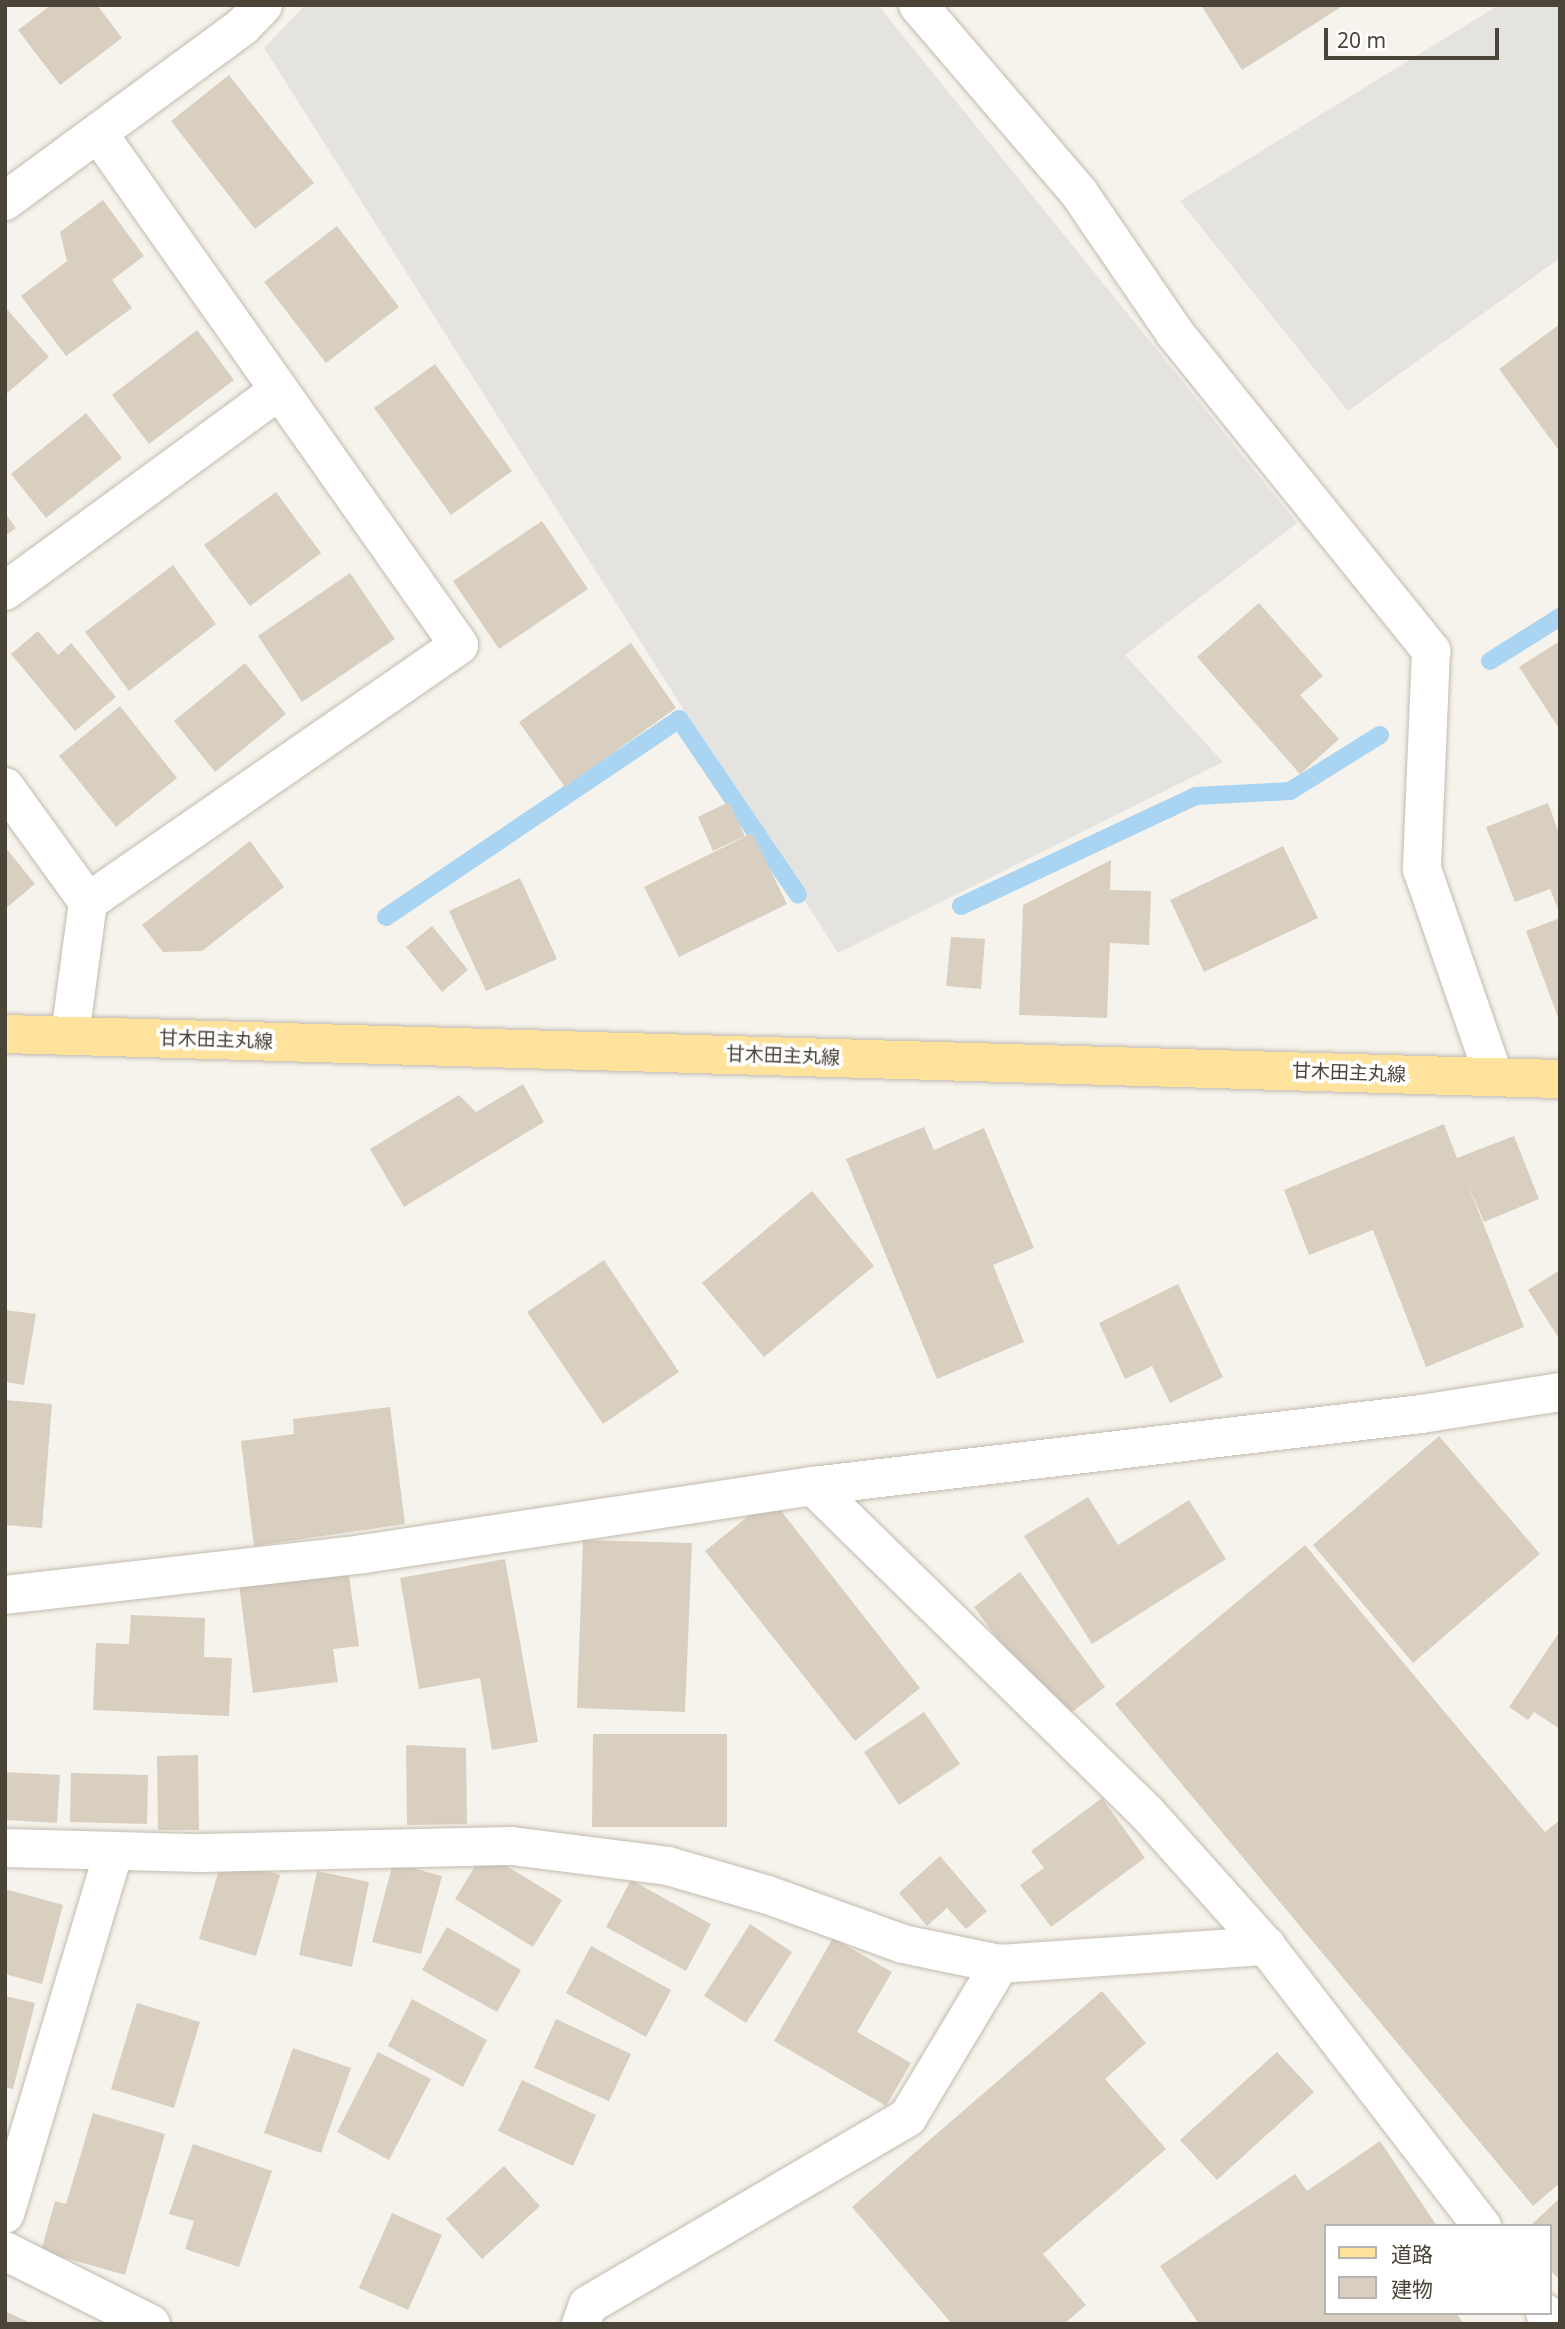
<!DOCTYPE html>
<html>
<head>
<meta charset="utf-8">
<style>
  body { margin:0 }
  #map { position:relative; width:1565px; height:2329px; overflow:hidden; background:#f6f3ec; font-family:"Noto Sans","Noto Sans JP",sans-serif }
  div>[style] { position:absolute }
  .parking>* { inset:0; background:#e5e3e0 }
  .stream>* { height:18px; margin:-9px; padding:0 9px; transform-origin:9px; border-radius:9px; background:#a9d4f2 }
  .building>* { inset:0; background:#d8cfc1 }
  .roads { filter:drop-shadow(0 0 2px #c2bbae) drop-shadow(0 0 2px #c2bbae) }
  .minor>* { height:38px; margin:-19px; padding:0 19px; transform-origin:19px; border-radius:19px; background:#fff }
  .primary>* { height:38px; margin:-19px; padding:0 19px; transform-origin:19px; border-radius:19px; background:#ffe39c }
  span { translate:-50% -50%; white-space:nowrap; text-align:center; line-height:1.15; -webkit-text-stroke:7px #fff; paint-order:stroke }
  .street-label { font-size:19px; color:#4b4439 }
  .frame { position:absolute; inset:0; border:7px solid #4b4439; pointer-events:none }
  .legend { position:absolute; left:1324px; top:2224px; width:228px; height:91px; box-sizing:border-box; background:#fff; border:2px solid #b7b4b0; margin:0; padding:9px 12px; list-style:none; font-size:21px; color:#4b4439 }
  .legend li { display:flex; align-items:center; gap:14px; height:35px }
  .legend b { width:35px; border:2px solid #b7b4b0 }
  .scale { position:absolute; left:1324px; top:28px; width:175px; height:32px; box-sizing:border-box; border:4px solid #4b4439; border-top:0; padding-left:9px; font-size:21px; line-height:24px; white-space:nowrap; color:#4b4439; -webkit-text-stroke:5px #fff; paint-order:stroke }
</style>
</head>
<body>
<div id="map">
  <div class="parking">
    <i style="clip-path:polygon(305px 5px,878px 5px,1297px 523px,1125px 655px,1223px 762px,838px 953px,264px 48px)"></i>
    <i style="clip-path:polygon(1499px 5px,1560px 5px,1560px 258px,1348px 411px,1180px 201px)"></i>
  </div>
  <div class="stream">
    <i style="left:1490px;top:661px;width:83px;rotate:-32.2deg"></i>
    <i style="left:961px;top:906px;width:259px;rotate:-25.1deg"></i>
    <i style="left:1196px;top:796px;width:94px;rotate:-3deg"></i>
    <i style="left:1290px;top:791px;width:106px;rotate:-31.9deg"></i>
    <i style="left:386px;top:917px;width:354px;rotate:-34deg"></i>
    <i style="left:679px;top:719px;width:212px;rotate:55.9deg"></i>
  </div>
  <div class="building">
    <i style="clip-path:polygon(51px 5px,97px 5px,122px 38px,60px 85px,18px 30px)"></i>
    <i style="clip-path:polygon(1201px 5px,1344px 5px,1242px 70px)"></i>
    <i style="clip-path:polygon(229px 75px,314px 183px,255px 229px,171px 121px)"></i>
    <i style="clip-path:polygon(103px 200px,144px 256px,112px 280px,132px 308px,66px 356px,21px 296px,67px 261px,60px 232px)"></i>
    <i style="clip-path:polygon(337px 226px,399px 307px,326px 363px,264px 282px)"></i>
    <i style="clip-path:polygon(5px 307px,49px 357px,5px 395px)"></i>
    <i style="clip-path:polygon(1560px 324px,1560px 452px,1499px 369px)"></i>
    <i style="clip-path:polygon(197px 330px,234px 380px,149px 444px,112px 395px)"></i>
    <i style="clip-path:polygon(435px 364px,512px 471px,451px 515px,374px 408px)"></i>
    <i style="clip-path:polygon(86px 413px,122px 458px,46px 518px,11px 474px)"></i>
    <i style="clip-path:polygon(276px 492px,321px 553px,250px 606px,204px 545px)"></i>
    <i style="clip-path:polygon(5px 513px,16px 528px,5px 536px)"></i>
    <i style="clip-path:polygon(542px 521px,588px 589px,499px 649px,453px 581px)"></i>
    <i style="clip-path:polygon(173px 565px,216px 624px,129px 691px,85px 632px)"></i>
    <i style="clip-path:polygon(350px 573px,395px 639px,302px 702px,258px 636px)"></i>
    <i style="clip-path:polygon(1259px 603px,1323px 676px,1300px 695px,1339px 739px,1300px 774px,1197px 657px)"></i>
    <i style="clip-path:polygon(38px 631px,58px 655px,71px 643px,116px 697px,75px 731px,11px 654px)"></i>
    <i style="clip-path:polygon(1560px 641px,1560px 730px,1519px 667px)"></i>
    <i style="clip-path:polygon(631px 643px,676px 708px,565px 787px,519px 722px)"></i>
    <i style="clip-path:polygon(245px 663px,286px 714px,215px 772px,174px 721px)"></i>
    <i style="clip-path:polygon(120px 706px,177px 778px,116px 827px,59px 756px)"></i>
    <i style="clip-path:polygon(729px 802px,745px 836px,713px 851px,698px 817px)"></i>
    <i style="clip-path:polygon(1548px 803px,1560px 836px,1560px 914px,1550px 889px,1515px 902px,1486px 827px)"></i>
    <i style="clip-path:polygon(752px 833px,787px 904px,679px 957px,644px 887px)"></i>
    <i style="clip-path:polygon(250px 841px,284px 887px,202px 951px,163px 952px,142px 925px)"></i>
    <i style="clip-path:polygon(1283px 846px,1318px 918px,1204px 972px,1170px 900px)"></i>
    <i style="clip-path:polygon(5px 847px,35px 884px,5px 909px)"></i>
    <i style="clip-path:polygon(1111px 860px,1110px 890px,1151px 891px,1149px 945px,1110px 943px,1107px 1018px,1019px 1015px,1023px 905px)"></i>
    <i style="clip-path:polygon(520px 878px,557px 959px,486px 991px,449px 911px)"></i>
    <i style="clip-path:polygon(1560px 918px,1560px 1020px,1559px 1020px,1526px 931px)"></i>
    <i style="clip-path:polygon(432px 926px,468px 970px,442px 992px,406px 947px)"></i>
    <i style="clip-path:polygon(951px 937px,985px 939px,981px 989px,946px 986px)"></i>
    <i style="clip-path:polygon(523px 1084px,544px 1122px,404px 1207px,370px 1149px,459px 1095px,476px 1112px)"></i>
    <i style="clip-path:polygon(1444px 1124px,1457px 1158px,1514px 1136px,1539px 1199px,1484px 1222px,1466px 1180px,1524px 1327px,1426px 1367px,1373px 1230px,1309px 1255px,1284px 1190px)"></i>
    <i style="clip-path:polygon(924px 1127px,934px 1150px,984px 1128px,1034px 1248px,993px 1265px,1024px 1342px,937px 1379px,846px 1159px)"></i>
    <i style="clip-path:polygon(812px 1191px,874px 1266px,764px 1357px,702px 1283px)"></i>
    <i style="clip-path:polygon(604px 1260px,679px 1372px,603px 1424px,527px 1312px)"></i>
    <i style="clip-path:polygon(1560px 1270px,1560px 1340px,1528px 1290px)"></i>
    <i style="clip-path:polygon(1178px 1284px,1223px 1377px,1170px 1403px,1152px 1366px,1125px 1379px,1099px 1323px)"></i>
    <i style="clip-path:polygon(5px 1310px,36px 1314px,24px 1385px,5px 1382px)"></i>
    <i style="clip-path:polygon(5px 1400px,52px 1404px,42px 1528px,5px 1525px)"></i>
    <i style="clip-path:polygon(390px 1407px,405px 1524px,254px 1546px,241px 1441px,294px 1434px,293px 1419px)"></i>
    <i style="clip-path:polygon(1439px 1436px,1540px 1554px,1413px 1663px,1313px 1545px)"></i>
    <i style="clip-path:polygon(1088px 1497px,1118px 1545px,1189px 1500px,1226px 1559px,1092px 1644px,1024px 1536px)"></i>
    <i style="clip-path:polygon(771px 1498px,920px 1688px,855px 1741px,705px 1551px)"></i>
    <i style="clip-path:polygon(583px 1540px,692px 1543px,685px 1712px,577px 1708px)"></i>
    <i style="clip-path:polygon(1305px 1545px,1545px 1832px,1560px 1820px,1560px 2183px,1533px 2206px,1115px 1704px)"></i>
    <i style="clip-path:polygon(505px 1559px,538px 1742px,492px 1750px,480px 1678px,419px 1689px,400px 1578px)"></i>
    <i style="clip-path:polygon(348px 1569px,359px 1646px,333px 1649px,338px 1682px,253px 1693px,239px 1584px)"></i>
    <i style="clip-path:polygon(1020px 1572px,1105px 1687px,1059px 1722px,974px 1607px)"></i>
    <i style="clip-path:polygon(131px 1615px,205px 1618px,204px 1657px,232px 1658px,229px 1716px,93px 1710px,96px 1643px,129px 1644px)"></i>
    <i style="clip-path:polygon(1560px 1631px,1560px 1729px,1534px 1712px,1528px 1720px,1509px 1707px)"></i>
    <i style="clip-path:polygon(924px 1712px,960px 1764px,899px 1805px,864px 1752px)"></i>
    <i style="clip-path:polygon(593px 1734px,727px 1734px,727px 1827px,592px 1827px)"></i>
    <i style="clip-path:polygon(406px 1745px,466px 1748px,467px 1824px,407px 1825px)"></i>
    <i style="clip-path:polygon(198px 1755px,199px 1830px,158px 1830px,157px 1756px)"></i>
    <i style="clip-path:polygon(5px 1772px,60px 1775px,57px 1823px,5px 1820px)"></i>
    <i style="clip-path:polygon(71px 1773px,148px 1775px,147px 1824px,70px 1822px)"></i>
    <i style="clip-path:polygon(1102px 1798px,1145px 1858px,1051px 1927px,1020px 1885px,1044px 1868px,1031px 1851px)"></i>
    <i style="clip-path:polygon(484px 1852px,562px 1900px,533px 1947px,455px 1899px)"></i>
    <i style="clip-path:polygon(940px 1856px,987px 1911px,966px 1929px,947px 1908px,927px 1926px,899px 1893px)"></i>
    <i style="clip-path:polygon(222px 1859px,280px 1875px,256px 1956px,199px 1939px)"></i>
    <i style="clip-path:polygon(393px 1863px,442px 1876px,421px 1954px,372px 1942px)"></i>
    <i style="clip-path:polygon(317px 1871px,369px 1882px,352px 1967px,299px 1955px)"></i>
    <i style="clip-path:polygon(631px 1880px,711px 1924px,686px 1971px,606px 1927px)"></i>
    <i style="clip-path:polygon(5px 1889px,63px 1905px,42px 1984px,5px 1974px)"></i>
    <i style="clip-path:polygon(750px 1924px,792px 1952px,746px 2023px,704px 1996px)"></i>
    <i style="clip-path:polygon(447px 1927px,521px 1970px,497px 2012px,422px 1970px)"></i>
    <i style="clip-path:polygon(833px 1938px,892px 1972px,857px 2032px,911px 2063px,886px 2106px,774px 2041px)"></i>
    <i style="clip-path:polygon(591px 1946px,671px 1990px,646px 2037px,566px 1993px)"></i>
    <i style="clip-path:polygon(1102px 1991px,1146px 2043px,1105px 2079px,1166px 2149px,1043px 2254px,1086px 2305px,1064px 2324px,952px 2324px,852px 2207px)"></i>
    <i style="clip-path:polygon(5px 1996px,35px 2003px,13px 2089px,5px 2087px)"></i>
    <i style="clip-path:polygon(412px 1999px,487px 2040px,463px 2087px,388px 2046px)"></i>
    <i style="clip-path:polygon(137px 2003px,200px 2022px,174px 2108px,111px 2089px)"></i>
    <i style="clip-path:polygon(556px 2019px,631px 2054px,609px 2101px,534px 2068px)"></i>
    <i style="clip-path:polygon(293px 2048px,351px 2068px,321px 2153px,264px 2133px)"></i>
    <i style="clip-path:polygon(378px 2052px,431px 2079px,389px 2160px,337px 2132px)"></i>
    <i style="clip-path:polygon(1277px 2052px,1314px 2092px,1217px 2180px,1180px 2140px)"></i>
    <i style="clip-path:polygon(522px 2080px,596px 2115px,573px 2166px,498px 2131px)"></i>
    <i style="clip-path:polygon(93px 2113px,165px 2134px,125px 2275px,41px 2251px,55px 2201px,66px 2204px)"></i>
    <i style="clip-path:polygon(1380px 2141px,1437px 2226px,1325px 2226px,1325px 2313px,1456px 2313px,1464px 2324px,1199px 2324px,1160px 2266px,1295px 2174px,1307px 2191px)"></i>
    <i style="clip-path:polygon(193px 2144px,272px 2171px,239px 2267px,185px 2249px,194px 2221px,169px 2214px)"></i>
    <i style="clip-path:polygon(504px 2166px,540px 2206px,482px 2259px,446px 2219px)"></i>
    <i style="clip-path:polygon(1560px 2198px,1560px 2280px,1549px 2269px,1549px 2226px,1530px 2226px)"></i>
    <i style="clip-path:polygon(392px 2213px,442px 2235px,408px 2310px,359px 2288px)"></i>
    <i style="clip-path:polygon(5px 2311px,33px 2324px,5px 2324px)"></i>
  </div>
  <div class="roads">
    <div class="minor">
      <i style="left:918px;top:5px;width:248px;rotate:49.4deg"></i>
      <i style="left:1079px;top:193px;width:168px;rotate:55.6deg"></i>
      <i style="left:1174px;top:332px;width:410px;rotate:51.1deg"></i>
      <i style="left:1431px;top:651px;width:218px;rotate:92.4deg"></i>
      <i style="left:1422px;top:869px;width:220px;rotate:70.9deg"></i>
      <i style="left:5px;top:201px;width:295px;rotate:-36.3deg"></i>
      <i style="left:243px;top:26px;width:29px;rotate:-46deg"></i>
      <i style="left:5px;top:591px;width:338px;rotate:-36.2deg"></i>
      <i style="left:5px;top:787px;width:142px;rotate:54.2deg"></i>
      <i style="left:88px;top:902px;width:135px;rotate:97.7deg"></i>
      <i style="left:88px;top:902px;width:451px;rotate:-34.7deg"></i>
      <i style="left:459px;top:645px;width:626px;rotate:-125.19deg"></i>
      <i style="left:813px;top:1486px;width:467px;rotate:44.4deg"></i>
      <i style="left:1147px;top:1813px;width:178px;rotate:48.2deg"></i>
      <i style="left:1266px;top:1946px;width:354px;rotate:52.4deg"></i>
      <i style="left:5px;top:1595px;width:360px;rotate:-6.5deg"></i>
      <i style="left:363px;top:1554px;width:455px;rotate:-8.6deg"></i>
      <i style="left:813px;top:1486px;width:612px;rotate:-6.75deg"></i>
      <i style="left:1421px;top:1414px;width:141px;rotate:-9deg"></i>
      <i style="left:5px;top:1848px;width:196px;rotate:1.5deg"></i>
      <i style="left:201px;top:1853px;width:311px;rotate:-1.3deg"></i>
      <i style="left:512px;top:1846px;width:157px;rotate:7.3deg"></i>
      <i style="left:668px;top:1866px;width:104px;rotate:16.2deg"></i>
      <i style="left:768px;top:1895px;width:144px;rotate:19.9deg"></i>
      <i style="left:903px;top:1944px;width:99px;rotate:11.7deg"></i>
      <i style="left:1000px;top:1964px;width:267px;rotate:-3.9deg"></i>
      <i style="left:5px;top:2214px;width:379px;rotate:-73.3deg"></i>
      <i style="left:5px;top:2251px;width:163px;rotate:26.6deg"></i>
      <i style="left:1545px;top:2313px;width:14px;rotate:54deg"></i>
      <i style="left:581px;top:2324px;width:20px;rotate:-70deg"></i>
      <i style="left:588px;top:2305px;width:371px;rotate:-30.4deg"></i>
      <i style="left:908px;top:2117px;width:179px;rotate:-59deg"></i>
    </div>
    <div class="primary">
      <i style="left:5px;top:1034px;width:1556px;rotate:1.66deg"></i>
    </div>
  </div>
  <div class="street-label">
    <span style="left:216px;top:1040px;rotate:2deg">甘木田主丸線</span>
    <span style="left:783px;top:1056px;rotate:2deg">甘木田主丸線</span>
    <span style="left:1349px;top:1073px;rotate:2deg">甘木田主丸線</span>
  </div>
  <div class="frame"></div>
  <ul class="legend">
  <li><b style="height:9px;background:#ffe39c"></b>道路</li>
  <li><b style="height:19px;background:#d8cfc1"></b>建物</li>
  </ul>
  <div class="scale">20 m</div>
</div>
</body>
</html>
